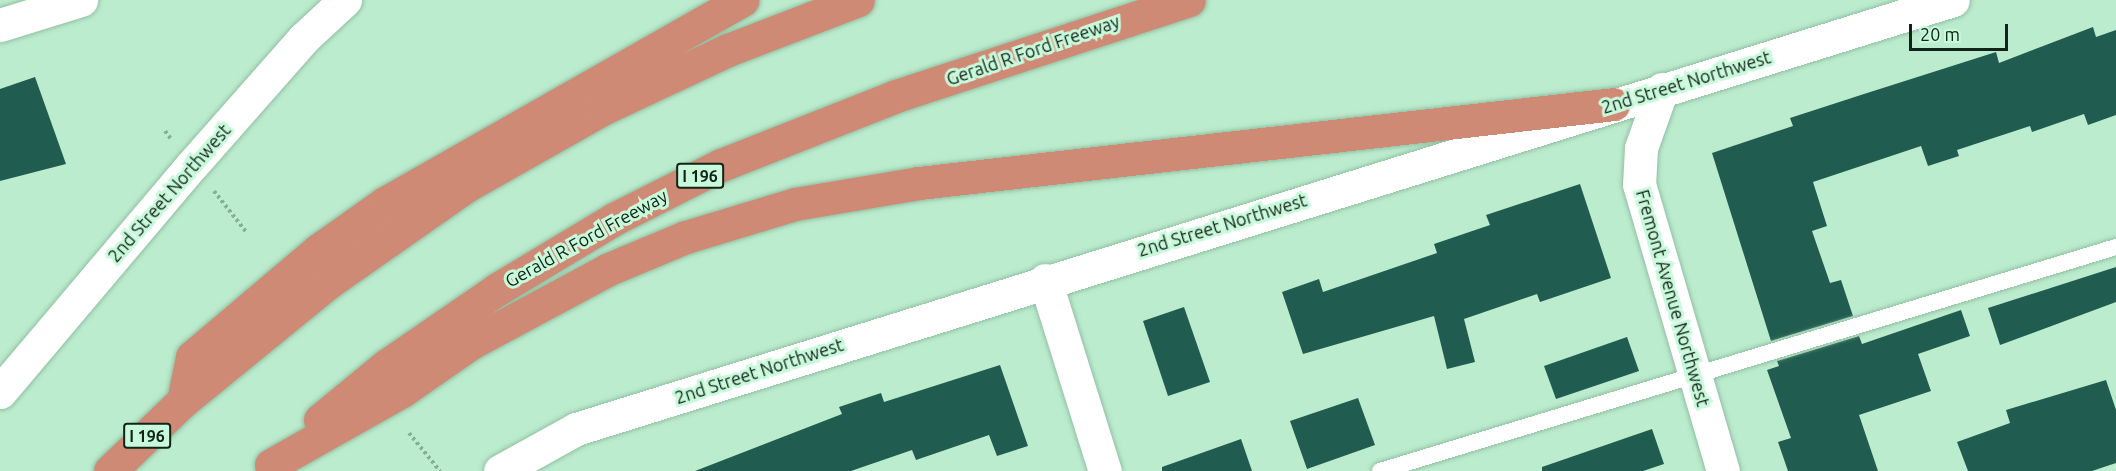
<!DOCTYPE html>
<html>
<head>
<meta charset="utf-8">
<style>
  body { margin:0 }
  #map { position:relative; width:2116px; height:471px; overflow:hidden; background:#bcecce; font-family:Ubuntu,sans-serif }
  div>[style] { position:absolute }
  .building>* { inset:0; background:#215c50 }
  .path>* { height:4px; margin-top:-2px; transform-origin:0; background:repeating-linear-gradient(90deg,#87ae96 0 3px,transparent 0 6px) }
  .roads { filter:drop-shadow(0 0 2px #91bfa2) drop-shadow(0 0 2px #91bfa2) }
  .lane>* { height:16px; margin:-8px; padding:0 8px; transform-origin:8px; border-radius:8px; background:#fff }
  .street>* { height:33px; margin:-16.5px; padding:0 16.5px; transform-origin:16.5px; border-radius:16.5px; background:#fff }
  .secondary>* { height:33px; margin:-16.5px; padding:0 16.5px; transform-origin:16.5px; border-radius:16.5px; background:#fff }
  .highway>* { height:33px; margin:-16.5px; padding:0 16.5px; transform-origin:16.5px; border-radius:16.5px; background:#cf8a75 }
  span { translate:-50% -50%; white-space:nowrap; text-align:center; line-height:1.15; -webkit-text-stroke:6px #c9f9db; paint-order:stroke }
  .shield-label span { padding:2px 4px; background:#c9f9db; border:2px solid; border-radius:4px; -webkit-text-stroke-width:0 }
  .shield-label { font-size:16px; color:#12241a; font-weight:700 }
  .street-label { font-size:18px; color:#12241a }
  .scale { position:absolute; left:1909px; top:24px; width:99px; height:27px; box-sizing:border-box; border:3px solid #12241a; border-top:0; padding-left:8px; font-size:18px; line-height:21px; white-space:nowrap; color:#12241a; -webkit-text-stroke:4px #c9f9db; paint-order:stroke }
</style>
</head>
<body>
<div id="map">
  <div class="building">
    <i style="clip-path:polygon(2093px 27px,2096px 37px,2116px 30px,2116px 115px,2088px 125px,2084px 114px,2032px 132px,2030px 126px,1957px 150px,1959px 156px,1928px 166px,1921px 146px,1813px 182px,1827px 226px,1812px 231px,1830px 283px,1841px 280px,1853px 316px,1771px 341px,1712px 153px,1793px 126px,1790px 118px,1864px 94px,1996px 52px,1999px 63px)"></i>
    <i style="clip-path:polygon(35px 77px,66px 164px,0 181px,0 89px)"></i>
    <i style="clip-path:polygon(1580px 184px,1611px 278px,1540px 302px,1537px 294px,1464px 319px,1475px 362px,1447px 369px,1434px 316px,1303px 354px,1282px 292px,1319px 279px,1323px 292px,1437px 253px,1434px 244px,1490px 225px,1486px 215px)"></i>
    <i style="clip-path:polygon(2116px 267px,2116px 302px,2000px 345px,1988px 308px)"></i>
    <i style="clip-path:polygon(1184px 307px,1210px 382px,1168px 396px,1143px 321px)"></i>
    <i style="clip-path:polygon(1961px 310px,1970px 336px,1918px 354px,1931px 391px,1859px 415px,1878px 471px,1788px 471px,1778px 442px,1791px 438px,1767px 370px,1779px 366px,1777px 361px,1859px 336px,1862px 344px)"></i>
    <i style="clip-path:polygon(1627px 337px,1639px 371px,1556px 399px,1544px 366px)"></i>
    <i style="clip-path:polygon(1000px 365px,1028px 446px,997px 456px,989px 435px,916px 460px,912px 450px,851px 471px,695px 471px,842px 414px,839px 407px,881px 393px,884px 402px)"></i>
    <i style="clip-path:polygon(2106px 380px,2116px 410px,2116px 463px,2092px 471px,1968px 471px,1957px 442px,2010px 423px,2006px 410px)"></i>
    <i style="clip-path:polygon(1358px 398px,1375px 445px,1307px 469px,1290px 421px)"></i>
    <i style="clip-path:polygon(1652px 429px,1664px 464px,1643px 471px,1542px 471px,1542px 467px)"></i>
    <i style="clip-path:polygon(1241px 439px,1252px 471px,1162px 471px,1162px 467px)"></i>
  </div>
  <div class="path">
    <i style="left:165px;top:131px;width:10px;rotate:53deg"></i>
    <i style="left:214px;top:191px;width:53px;rotate:51.8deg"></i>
    <i style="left:409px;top:433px;width:49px;rotate:50.8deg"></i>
  </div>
  <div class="roads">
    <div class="lane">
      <i style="left:1380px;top:471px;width:769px;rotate:-16.93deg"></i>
    </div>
    <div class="street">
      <i style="left:0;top:25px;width:85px;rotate:-17.2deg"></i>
      <i style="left:1662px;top:89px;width:63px;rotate:109.6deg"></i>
      <i style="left:1641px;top:148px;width:36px;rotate:93deg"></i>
      <i style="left:1639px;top:184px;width:299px;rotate:73.7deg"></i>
      <i style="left:1045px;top:280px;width:200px;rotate:72.6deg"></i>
    </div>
    <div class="secondary">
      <i style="left:0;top:392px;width:297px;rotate:-49.8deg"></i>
      <i style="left:192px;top:165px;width:169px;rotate:-48.6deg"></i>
      <i style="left:304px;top:38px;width:56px;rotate:-42.8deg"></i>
      <i style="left:500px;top:471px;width:87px;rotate:-28.9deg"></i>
      <i style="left:576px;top:429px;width:1442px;rotate:-17.3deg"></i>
    </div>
    <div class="highway">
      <i style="left:183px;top:401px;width:45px;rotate:-78.4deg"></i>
      <i style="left:192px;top:357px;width:167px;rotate:-40.2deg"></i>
      <i style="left:320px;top:249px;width:80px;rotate:-35.3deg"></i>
      <i style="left:385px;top:203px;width:411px;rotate:-29.6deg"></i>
      <i style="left:320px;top:420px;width:87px;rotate:-39.4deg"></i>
      <i style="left:387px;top:365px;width:132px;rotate:-34.5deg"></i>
      <i style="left:496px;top:290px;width:138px;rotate:-31deg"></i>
      <i style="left:614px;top:219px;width:120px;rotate:-26.8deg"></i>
      <i style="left:721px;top:165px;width:188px;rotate:-21.5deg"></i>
      <i style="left:896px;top:96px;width:308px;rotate:-18.1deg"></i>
      <i style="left:271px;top:465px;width:150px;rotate:-29.5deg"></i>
      <i style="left:402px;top:391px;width:84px;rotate:-34.8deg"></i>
      <i style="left:471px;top:343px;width:157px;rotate:-28.2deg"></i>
      <i style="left:609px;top:269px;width:83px;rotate:-22.6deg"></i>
      <i style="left:686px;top:237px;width:114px;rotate:-16.8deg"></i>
      <i style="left:795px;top:204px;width:126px;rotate:-9.6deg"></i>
      <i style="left:919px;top:183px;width:699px;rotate:-6.48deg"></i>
      <i style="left:110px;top:471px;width:101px;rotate:-43.8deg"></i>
      <i style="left:183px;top:401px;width:188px;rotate:-39.2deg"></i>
      <i style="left:329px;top:282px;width:167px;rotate:-35deg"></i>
      <i style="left:466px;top:186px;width:156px;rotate:-29.5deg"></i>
      <i style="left:602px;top:109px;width:139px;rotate:-25.1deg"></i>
      <i style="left:728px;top:50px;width:139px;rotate:-21deg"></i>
    </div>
  </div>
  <div class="shield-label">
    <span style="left:700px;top:176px">I 196</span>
    <span style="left:147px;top:436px">I 196</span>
  </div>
  <div class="street-label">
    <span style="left:1033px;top:50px;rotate:-19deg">Gerald R Ford Freeway</span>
    <span style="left:1686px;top:82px;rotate:-17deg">2nd Street Northwest</span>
    <span style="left:169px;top:193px;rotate:-49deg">2nd Street Northwest</span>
    <span style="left:1222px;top:225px;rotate:-17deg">2nd Street Northwest</span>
    <span style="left:586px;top:238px;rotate:-29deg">Gerald R Ford Freeway</span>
    <span style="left:1673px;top:298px;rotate:74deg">Fremont Avenue Northwest</span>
    <span style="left:759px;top:371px;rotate:-18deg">2nd Street Northwest</span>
  </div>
  <div class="scale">20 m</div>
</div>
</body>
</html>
